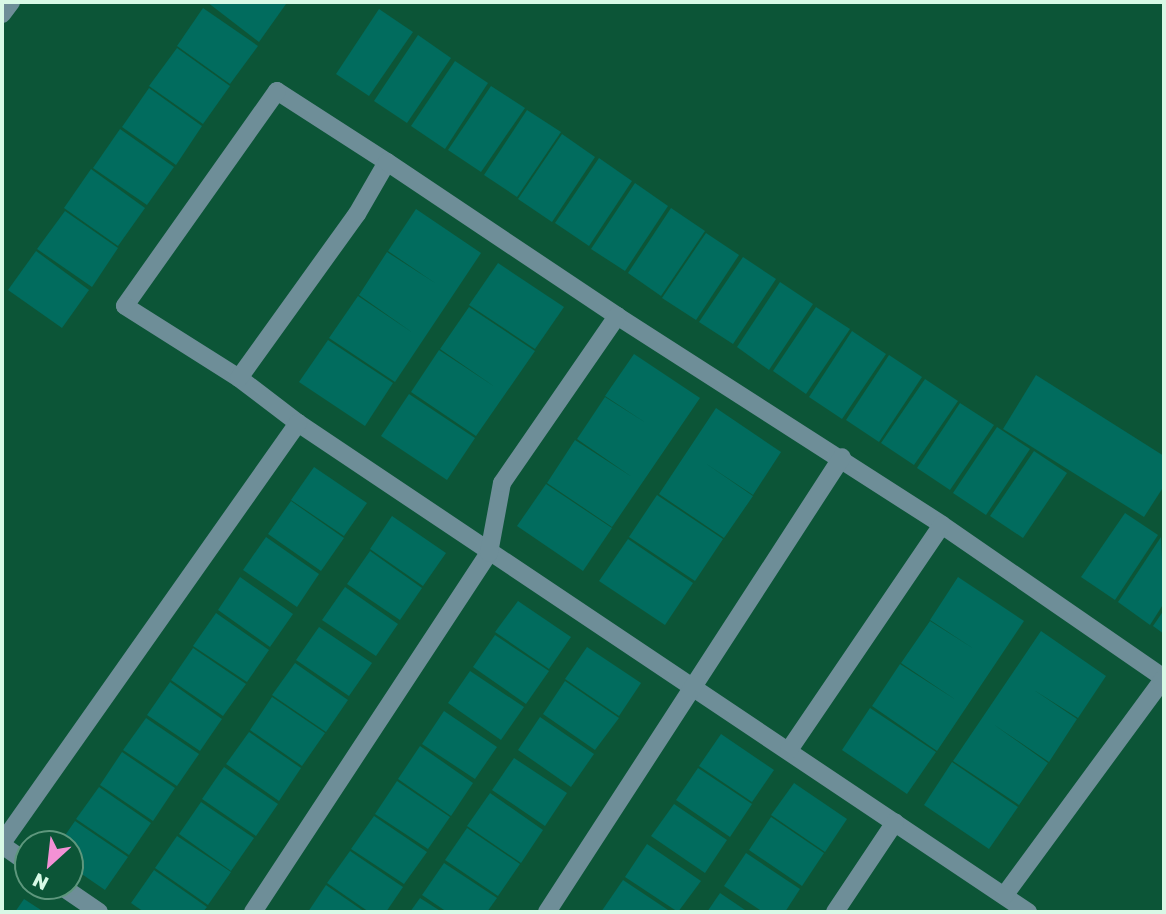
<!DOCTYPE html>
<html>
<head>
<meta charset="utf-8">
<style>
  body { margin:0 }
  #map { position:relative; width:1166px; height:914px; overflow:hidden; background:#0c5537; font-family:"Golos Text",sans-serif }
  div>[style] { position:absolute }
  .building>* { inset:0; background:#016c5e }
  .minor>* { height:18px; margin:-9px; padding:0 9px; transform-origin:9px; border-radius:9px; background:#6e8e98 }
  span { translate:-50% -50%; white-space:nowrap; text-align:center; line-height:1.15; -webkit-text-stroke:5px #0c5537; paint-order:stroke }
  .frame { position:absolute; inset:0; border:4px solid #d8f9e6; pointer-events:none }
  .north { position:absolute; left:14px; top:830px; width:70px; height:70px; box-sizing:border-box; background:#0c5537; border:2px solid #5e977d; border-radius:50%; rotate:207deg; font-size:19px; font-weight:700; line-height:28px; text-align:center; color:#d8f9e6 }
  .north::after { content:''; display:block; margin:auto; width:24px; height:32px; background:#f391d5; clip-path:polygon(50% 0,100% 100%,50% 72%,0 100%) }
</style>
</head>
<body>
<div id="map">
  <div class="building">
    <i style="clip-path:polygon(207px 2px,284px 2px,286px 4px,259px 42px)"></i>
    <i style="clip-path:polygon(203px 8px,258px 46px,230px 84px,177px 46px)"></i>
    <i style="clip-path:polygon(379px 9px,413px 32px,369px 96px,336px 74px)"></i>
    <i style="clip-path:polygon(418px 35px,451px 58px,407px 123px,374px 101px)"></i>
    <i style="clip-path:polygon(177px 48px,230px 86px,203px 124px,149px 86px)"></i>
    <i style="clip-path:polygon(455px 61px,488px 83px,445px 149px,411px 126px)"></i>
    <i style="clip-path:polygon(491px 86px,525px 108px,481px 172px,448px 150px)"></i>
    <i style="clip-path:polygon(149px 88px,202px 126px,176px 165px,122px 127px)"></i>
    <i style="clip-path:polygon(527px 110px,561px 132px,517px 197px,484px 175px)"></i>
    <i style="clip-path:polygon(120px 129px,174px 167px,147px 205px,93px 168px)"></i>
    <i style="clip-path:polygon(562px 134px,595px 157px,552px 222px,518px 199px)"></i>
    <i style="clip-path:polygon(599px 158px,632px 181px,589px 246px,555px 223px)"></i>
    <i style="clip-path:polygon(91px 169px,145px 208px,118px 246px,64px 208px)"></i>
    <i style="clip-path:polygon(635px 183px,668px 206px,625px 271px,591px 249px)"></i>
    <i style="clip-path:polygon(671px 208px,705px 231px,661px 296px,628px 273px)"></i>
    <i style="clip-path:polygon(416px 209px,481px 253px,395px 382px,329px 338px,358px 296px,413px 333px,359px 295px,387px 252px,435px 283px,388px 251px)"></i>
    <i style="clip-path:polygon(65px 211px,118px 248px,92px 287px,37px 249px)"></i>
    <i style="clip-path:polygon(706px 233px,739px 255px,696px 320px,662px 298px)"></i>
    <i style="clip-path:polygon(36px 251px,89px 290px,62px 328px,8px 290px)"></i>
    <i style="clip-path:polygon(743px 257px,776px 279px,733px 344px,699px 322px)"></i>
    <i style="clip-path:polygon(498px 263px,564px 307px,535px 349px,469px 305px)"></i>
    <i style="clip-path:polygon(780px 282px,813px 304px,769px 370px,737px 347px)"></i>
    <i style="clip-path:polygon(469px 307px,535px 351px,476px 436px,411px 392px,439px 350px,495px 387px,440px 349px)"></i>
    <i style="clip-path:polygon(816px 307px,850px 329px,806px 394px,773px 371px)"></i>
    <i style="clip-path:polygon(852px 331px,886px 354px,842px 419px,809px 397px)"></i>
    <i style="clip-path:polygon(328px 340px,393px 383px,365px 426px,299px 382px)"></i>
    <i style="clip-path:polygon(634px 354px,700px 398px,612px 527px,547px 483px,575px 440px,632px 477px,577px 439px,605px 397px,646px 423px,605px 396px)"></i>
    <i style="clip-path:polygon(889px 355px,922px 377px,879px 442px,846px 420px)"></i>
    <i style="clip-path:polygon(1036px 375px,1164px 456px,1164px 486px,1144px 517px,1003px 429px)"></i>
    <i style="clip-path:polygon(925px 379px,958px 401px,914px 465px,881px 443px)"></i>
    <i style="clip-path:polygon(409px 394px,475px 438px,447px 480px,381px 436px)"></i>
    <i style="clip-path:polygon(960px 403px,994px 425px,950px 490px,917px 468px)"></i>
    <i style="clip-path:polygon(716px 408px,781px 452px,753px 495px,705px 463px,753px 496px,724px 538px,659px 494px)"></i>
    <i style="clip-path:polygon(997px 427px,1030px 449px,986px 515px,953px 493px)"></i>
    <i style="clip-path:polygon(1034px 451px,1067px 473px,1023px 538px,990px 516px)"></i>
    <i style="clip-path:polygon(314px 467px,367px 503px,344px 536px,291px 500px)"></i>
    <i style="clip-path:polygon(546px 484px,612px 528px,583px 571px,517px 526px)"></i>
    <i style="clip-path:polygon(657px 495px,723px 539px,695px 581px,629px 537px)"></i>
    <i style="clip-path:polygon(291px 501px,344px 538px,321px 571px,268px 534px)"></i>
    <i style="clip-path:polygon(1125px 513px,1158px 535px,1115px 600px,1081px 577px)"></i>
    <i style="clip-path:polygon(392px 516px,446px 553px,423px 586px,370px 549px)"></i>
    <i style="clip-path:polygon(266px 537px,319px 574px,297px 607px,243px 570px)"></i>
    <i style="clip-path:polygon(1161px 537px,1164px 603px,1150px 625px,1118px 602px)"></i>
    <i style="clip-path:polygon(628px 539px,693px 583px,665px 625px,599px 581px)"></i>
    <i style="clip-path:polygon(370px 551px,422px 588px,400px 620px,347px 584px)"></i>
    <i style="clip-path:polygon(240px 577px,293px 614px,270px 647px,218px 610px)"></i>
    <i style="clip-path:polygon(958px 577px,1024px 621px,937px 751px,872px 706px,900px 664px,956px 700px,901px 663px,930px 621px,974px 649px,930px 620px)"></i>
    <i style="clip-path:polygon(345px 587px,398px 624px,376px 656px,322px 620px)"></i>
    <i style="clip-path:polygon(518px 601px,571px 637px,549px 669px,495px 632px)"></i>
    <i style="clip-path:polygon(1164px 610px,1164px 634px,1153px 626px)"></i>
    <i style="clip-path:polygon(216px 613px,269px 650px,247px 682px,193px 646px)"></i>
    <i style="clip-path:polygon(319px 627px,372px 663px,349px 696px,296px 660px)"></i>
    <i style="clip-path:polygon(1041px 631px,1106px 676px,1078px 718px,1034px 690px,1077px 719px,1049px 762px,993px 724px,1048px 763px,1019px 805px,953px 761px)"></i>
    <i style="clip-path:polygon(495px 635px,549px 671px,526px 704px,473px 667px)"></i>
    <i style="clip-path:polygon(587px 647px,641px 683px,619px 716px,565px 679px)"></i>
    <i style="clip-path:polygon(193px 648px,246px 684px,223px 716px,171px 680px)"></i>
    <i style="clip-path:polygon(295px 663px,348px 700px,326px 732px,272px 695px)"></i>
    <i style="clip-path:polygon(470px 671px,524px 707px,501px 740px,448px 703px)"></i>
    <i style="clip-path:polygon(565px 681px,619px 718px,595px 750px,543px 714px)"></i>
    <i style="clip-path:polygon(170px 682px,222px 719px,200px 751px,147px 715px)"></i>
    <i style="clip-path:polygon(272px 697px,325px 733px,302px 766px,250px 730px)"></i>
    <i style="clip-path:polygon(870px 708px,936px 752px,907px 794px,842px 750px)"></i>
    <i style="clip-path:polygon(444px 711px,497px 747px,475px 779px,422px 744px)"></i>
    <i style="clip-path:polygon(540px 717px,594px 754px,571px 787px,518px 750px)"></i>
    <i style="clip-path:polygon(146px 718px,199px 754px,177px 786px,123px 750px)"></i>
    <i style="clip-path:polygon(249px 732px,301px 768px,279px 801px,226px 764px)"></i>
    <i style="clip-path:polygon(721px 734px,774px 770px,752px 802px,699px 766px)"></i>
    <i style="clip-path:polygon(420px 746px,473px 783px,451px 816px,398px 779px)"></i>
    <i style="clip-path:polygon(122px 752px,175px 788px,153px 821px,100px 785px)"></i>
    <i style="clip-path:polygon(514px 758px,567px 793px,545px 826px,492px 790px)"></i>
    <i style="clip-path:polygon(952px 762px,1018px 807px,989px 849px,924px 805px)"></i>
    <i style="clip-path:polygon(224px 767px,278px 804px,256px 836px,202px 799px)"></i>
    <i style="clip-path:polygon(698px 768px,752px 804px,730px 837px,676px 800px)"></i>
    <i style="clip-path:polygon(397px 781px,450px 817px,428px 849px,375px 814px)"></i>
    <i style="clip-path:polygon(794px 783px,847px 819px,825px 852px,771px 815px)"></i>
    <i style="clip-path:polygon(99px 787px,151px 823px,129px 855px,76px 819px)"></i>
    <i style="clip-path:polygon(490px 793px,543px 830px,521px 863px,467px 826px)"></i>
    <i style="clip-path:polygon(201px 802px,254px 838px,231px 871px,179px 834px)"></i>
    <i style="clip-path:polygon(674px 804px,727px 840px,705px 873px,651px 836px)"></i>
    <i style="clip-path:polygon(374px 816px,427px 852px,404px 884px,351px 849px)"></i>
    <i style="clip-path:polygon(771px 817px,824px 853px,802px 886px,749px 850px)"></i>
    <i style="clip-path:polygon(75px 821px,128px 857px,105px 890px,70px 866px,70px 844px,59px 844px)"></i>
    <i style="clip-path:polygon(467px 828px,520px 864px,498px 896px,445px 860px)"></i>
    <i style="clip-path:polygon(177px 836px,231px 872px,208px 905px,155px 868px)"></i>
    <i style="clip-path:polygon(647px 844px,701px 881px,678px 912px,625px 877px)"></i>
    <i style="clip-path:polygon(350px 851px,403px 887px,386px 912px,369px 912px,327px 883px)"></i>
    <i style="clip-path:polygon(746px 853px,800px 889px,785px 912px,763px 912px,724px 886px)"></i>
    <i style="clip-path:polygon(444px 863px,497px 898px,487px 912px,447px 912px,422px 895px)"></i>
    <i style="clip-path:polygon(154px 870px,207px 907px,203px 912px,144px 912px,131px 903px)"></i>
    <i style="clip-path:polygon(623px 880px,671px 912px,601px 912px)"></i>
    <i style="clip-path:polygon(326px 885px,365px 912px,308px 912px)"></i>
    <i style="clip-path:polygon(720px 893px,748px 912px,707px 912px)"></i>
    <i style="clip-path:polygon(420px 898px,442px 912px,410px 912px)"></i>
    <i style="clip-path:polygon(24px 899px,44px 912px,15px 912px)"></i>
  </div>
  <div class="minor">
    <i style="left:2px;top:14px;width:15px;rotate:-53deg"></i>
    <i style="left:387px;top:162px;width:131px;rotate:-147.2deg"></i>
    <i style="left:277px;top:91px;width:263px;rotate:125.3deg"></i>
    <i style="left:125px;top:306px;width:135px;rotate:32.3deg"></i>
    <i style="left:239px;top:378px;width:74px;rotate:37.3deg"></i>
    <i style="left:298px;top:423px;width:879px;rotate:33.82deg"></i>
    <i style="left:239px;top:378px;width:202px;rotate:-54.3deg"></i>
    <i style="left:357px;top:214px;width:60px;rotate:-60deg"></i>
    <i style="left:387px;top:162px;width:277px;rotate:33.8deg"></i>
    <i style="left:617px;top:316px;width:386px;rotate:32.7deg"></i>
    <i style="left:942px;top:525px;width:270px;rotate:34.6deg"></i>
    <i style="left:1164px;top:678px;width:270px;rotate:126.3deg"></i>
    <i style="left:789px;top:750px;width:272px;rotate:-55.8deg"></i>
    <i style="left:2px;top:843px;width:514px;rotate:-54.83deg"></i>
    <i style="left:2px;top:845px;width:32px;rotate:35deg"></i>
    <i style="left:61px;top:886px;width:46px;rotate:34.4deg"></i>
    <i style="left:253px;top:912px;width:430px;rotate:-56.7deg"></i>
    <i style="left:489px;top:553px;width:71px;rotate:-79.5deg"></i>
    <i style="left:502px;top:483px;width:203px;rotate:-55.4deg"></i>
    <i style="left:547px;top:912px;width:542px;rotate:-57.04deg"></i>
    <i style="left:835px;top:912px;width:108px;rotate:-56.3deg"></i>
  </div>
  <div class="frame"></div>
  <div class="north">N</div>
</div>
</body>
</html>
